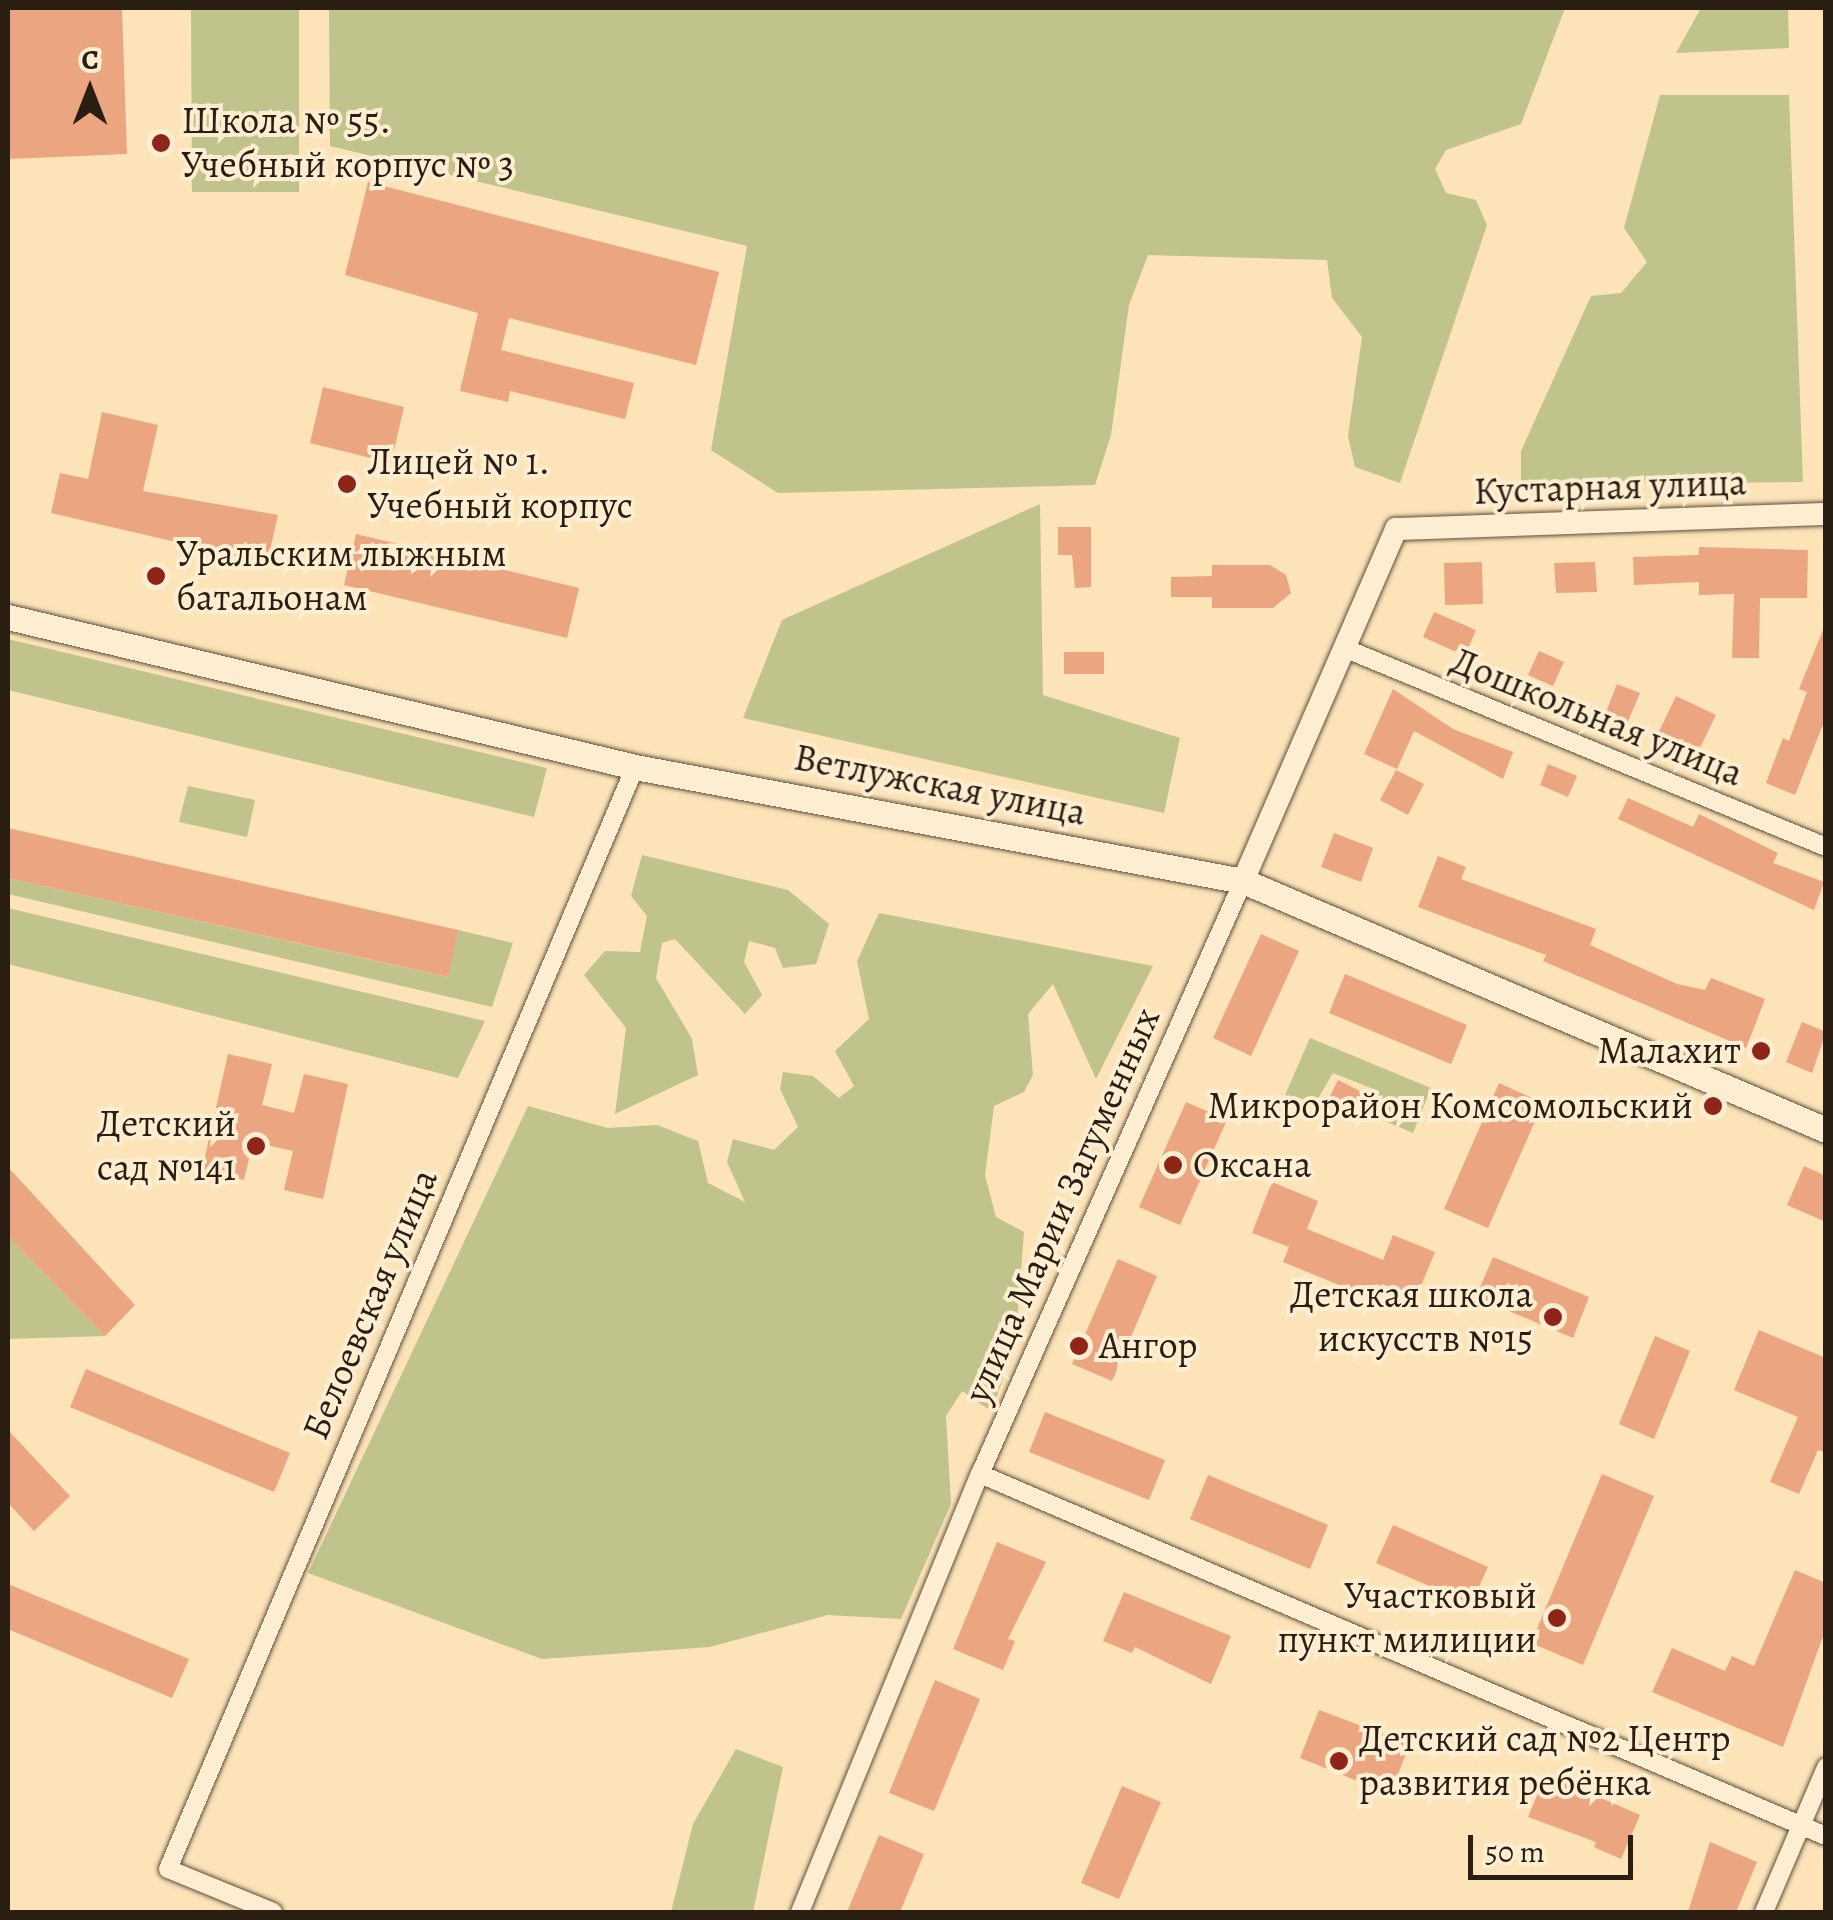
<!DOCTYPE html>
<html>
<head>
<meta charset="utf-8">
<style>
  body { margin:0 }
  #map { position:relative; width:1833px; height:1920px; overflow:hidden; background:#fce3b8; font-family:Alegreya,serif }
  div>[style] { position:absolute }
  .green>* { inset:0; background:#c1c38d }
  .building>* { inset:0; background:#eba681 }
  .roads { filter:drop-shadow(0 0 2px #5e4f3c) drop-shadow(0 0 2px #5e4f3c) }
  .minor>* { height:18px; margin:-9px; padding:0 9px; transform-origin:9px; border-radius:9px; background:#fdedd1 }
  .tertiary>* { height:22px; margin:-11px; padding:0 11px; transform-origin:11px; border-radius:11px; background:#fdedd1 }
  .secondary>* { height:25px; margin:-12.5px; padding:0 12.5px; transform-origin:12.5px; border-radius:12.5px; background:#fdedd1 }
  .dots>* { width:28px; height:28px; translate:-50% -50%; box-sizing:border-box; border:5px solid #fdedd1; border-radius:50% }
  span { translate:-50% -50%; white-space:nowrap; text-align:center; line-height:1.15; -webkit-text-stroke:8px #fdedd1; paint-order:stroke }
  .poi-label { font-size:38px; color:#2a1e13 }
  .left { translate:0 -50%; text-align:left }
  .right { translate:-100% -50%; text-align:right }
  .street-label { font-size:38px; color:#2a1e13 }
  .frame { position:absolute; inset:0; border:10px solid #2a1e13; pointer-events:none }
  .north { position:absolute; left:40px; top:40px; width:100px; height:100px; -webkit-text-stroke:8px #fdedd1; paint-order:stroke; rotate:0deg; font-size:28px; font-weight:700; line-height:40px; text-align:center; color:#2a1e13 }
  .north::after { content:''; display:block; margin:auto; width:35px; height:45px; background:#2a1e13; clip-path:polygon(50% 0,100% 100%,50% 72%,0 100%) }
  .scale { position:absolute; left:1468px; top:1835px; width:165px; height:45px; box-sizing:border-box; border:5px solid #2a1e13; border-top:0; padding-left:12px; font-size:30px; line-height:35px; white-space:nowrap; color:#2a1e13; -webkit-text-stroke:8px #fdedd1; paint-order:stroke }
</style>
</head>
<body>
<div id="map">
  <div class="green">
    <i style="clip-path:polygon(191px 8px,299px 8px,299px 192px,192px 192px)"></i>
    <i style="clip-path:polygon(329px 8px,1565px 8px,1521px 124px,1446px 150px,1435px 169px,1446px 193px,1476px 200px,1487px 225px,1400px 483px,1355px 467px,1348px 436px,1362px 337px,1332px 298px,1327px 260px,1148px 255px,1129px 305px,1111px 435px,1095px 485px,778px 493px,711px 450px,747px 246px,330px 146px)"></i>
    <i style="clip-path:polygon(1701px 8px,1788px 8px,1789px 48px,1676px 53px)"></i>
    <i style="clip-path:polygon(1660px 95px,1789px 95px,1803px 482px,1521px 485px,1521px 451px,1591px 296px,1621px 293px,1647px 262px,1624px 228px)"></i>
    <i style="clip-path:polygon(1040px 504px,1043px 695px,1180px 738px,1164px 813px,743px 718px,782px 620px)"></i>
    <i style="clip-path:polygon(8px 639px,547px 768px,534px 817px,8px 690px)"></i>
    <i style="clip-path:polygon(188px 786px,255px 800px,247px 837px,179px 822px)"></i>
    <i style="clip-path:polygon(642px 855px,788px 890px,829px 924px,816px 964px,783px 968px,775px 948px,749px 941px,744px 962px,762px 995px,745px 1014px,675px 939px,662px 943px,656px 978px,692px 1039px,698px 1075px,615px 1114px,626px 1028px,584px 975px,605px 951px,640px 952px,647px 916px,631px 896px)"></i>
    <i style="clip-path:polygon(8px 878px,447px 977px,458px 930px,513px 943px,492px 1007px,8px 894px)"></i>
    <i style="clip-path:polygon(8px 908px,485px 1021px,458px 1078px,8px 964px)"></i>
    <i style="clip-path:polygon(879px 913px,1153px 966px,1096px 1079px,1053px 984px,1028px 1014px,1033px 1075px,1024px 1092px,994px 1106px,985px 1175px,996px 1217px,1024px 1232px,1015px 1347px,991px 1411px,962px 1391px,946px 1416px,951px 1504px,901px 1619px,828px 1615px,710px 1647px,542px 1659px,308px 1573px,528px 1106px,608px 1128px,657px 1125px,698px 1141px,708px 1183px,745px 1202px,727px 1162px,733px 1139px,774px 1150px,798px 1127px,780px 1089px,783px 1072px,813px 1076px,839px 1098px,854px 1086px,835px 1051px,869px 1019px,857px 961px)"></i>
    <i style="clip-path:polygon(1310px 1038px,1431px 1088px,1413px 1133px,1368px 1114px,1376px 1090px,1333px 1073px,1316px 1102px,1285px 1095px)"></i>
    <i style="clip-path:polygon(8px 1236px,105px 1336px,8px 1339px)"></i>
    <i style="clip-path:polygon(736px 1749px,783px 1767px,753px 1912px,671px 1912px,693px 1824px)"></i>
  </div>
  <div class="building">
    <i style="clip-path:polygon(8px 8px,122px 8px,127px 154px,8px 159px)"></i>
    <i style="clip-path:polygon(368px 182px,719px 272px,696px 365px,509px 318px,501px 350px,634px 383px,625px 419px,510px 391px,508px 402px,460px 391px,478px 313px,345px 275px)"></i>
    <i style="clip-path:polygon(323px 387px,404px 407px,391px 463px,310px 443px)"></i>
    <i style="clip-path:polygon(102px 412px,158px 425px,143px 491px,278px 515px,267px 563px,51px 513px,60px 473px,88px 479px)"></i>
    <i style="clip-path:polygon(1058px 527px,1091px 527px,1091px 587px,1075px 588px,1072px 555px,1058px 555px)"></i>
    <i style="clip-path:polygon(356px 534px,579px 588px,567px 638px,344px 585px)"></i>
    <i style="clip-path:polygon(1699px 547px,1808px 550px,1807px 598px,1760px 598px,1759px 658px,1732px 658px,1734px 594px,1699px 595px,1699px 582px,1634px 585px,1633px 557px,1699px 555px)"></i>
    <i style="clip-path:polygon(1482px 562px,1483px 604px,1445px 605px,1444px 563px)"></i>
    <i style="clip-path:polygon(1595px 562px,1597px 592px,1556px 593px,1554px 563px)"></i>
    <i style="clip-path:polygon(1212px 565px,1270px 565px,1286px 575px,1291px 593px,1273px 608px,1212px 608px,1212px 597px,1171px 597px,1171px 577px,1212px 576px)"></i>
    <i style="clip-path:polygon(1434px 612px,1476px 630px,1465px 656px,1423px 637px)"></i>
    <i style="clip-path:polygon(1825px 625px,1826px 717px,1795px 795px,1766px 783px,1783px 738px,1789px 741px,1807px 692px,1799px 689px)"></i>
    <i style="clip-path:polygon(1539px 651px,1564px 662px,1553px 686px,1528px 675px)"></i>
    <i style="clip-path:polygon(1064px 652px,1104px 652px,1104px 674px,1064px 674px)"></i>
    <i style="clip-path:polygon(1617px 684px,1640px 693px,1626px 726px,1604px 717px)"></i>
    <i style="clip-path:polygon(1393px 689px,1453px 729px,1513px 752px,1503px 779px,1414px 731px,1397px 769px,1364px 754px)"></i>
    <i style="clip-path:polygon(1676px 696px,1716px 715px,1695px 758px,1655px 740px)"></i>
    <i style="clip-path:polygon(1548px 764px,1577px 776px,1568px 797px,1540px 785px)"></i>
    <i style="clip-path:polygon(1396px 770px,1424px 784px,1408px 815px,1380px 800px)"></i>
    <i style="clip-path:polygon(1628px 798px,1693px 827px,1699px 814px,1778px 853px,1773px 863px,1824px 882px,1814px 910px,1618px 819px)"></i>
    <i style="clip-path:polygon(8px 828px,458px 930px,448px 977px,8px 878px)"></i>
    <i style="clip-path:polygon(1334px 833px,1373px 848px,1361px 882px,1321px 867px)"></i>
    <i style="clip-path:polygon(1438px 856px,1466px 867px,1461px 879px,1596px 929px,1590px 945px,1677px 984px,1705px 990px,1711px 978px,1765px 999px,1746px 1048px,1543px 961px,1546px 955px,1418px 907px)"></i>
    <i style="clip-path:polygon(1261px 934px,1299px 951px,1251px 1056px,1213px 1038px)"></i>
    <i style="clip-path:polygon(1345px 974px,1467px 1025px,1451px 1064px,1329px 1013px)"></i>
    <i style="clip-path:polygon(1802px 1022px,1826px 1032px,1812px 1073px,1786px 1062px)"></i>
    <i style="clip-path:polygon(228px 1054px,272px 1064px,262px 1105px,294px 1113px,304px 1074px,348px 1084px,323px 1199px,284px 1190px,293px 1151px,253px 1142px,244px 1180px,202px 1170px)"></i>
    <i style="clip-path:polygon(1338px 1080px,1362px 1092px,1350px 1117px,1326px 1104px)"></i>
    <i style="clip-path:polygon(1499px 1083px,1543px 1103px,1488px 1228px,1444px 1209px)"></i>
    <i style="clip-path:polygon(1186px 1102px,1227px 1120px,1180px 1225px,1139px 1207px)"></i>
    <i style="clip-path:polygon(1804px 1166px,1826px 1176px,1826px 1222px,1787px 1205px)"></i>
    <i style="clip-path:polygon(8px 1167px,135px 1305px,105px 1336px,8px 1236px)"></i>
    <i style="clip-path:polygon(1272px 1182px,1318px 1201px,1307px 1229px,1383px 1260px,1393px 1235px,1435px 1252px,1416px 1298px,1382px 1284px,1376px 1300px,1283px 1262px,1289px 1247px,1252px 1233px)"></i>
    <i style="clip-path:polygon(1493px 1257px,1589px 1297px,1573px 1338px,1476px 1297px)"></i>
    <i style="clip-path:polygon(1118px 1259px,1157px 1276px,1112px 1381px,1072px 1364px)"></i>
    <i style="clip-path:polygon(1759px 1330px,1826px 1358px,1826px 1453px,1818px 1450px,1799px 1494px,1770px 1482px,1798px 1417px,1734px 1390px)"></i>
    <i style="clip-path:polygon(1655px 1336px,1690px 1351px,1654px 1439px,1619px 1424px)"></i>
    <i style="clip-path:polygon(86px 1369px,290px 1453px,274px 1492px,70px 1407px)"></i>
    <i style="clip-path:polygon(1045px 1412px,1165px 1460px,1149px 1500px,1029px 1452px)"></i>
    <i style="clip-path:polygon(8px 1430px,70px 1496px,34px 1531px,8px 1503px)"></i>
    <i style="clip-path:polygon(1602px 1474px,1654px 1496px,1583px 1665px,1531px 1643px)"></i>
    <i style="clip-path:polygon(1208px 1475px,1328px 1525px,1310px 1569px,1190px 1519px)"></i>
    <i style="clip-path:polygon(1393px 1525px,1488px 1567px,1471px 1604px,1376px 1563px)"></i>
    <i style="clip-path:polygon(997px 1542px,1046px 1562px,1008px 1639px,1015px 1641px,1003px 1670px,953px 1649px)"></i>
    <i style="clip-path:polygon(1795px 1570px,1826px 1583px,1826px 1628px,1783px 1747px,1652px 1692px,1672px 1648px,1725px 1671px,1732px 1656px,1754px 1666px)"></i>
    <i style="clip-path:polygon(8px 1584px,189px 1659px,172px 1698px,8px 1629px)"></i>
    <i style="clip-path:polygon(1124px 1592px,1231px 1636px,1211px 1684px,1135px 1647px,1132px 1653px,1103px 1641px)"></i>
    <i style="clip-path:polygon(935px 1680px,980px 1699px,934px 1811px,889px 1793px)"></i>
    <i style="clip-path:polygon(1319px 1710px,1410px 1744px,1390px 1794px,1300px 1758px)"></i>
    <i style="clip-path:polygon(1546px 1774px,1640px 1815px,1621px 1859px,1594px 1847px,1596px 1842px,1528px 1817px)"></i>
    <i style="clip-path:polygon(1122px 1786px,1161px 1802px,1119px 1899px,1081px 1883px)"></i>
    <i style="clip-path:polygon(879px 1835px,924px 1854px,900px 1912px,847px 1912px)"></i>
    <i style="clip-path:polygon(1710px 1842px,1757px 1862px,1736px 1912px,1688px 1912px)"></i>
  </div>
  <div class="roads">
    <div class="minor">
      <i style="left:1344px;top:648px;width:521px;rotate:22.43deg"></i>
      <i style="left:980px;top:1474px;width:920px;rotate:23.17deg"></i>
      <i style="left:273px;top:1912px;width:113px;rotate:-157.7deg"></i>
      <i style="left:168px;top:1869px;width:1197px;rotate:-67.03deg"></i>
      <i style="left:800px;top:1912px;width:474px;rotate:-67.7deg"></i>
      <i style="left:980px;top:1474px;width:649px;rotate:-66.08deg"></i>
      <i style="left:1764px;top:1912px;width:158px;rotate:-66.8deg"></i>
    </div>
    <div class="tertiary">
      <i style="left:1243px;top:881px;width:384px;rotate:-66.5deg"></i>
      <i style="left:1396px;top:529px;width:430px;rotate:-2deg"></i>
    </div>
    <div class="secondary">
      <i style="left:8px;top:617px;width:645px;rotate:13.45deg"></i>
      <i style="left:635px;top:767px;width:619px;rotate:10.62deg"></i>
      <i style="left:1243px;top:881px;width:634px;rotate:23.13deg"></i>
    </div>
  </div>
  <div class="dots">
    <i style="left:161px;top:143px;background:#8f2418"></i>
    <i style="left:347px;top:484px;background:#8f2418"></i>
    <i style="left:156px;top:576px;background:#8f2418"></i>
    <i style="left:1761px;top:1051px;background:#8f2418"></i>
    <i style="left:1713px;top:1106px;background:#8f2418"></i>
    <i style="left:256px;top:1146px;background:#8f2418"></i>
    <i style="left:1173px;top:1165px;background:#8f2418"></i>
    <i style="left:1553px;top:1317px;background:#8f2418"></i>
    <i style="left:1079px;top:1346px;background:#8f2418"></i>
    <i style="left:1557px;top:1618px;background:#8f2418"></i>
    <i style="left:1339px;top:1761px;background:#8f2418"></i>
  </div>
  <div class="poi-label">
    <span class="left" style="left:181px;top:143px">Школа № 55.<br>Учебный корпус № 3</span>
    <span class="left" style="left:367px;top:484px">Лицей № 1.<br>Учебный корпус</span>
    <span class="left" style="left:176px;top:576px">Уральским лыжным<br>батальонам</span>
    <span class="right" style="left:1741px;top:1051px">Малахит</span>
    <span class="right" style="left:1693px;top:1106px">Микрорайон Комсомольский</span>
    <span class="right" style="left:236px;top:1146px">Детский<br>сад №141</span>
    <span class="left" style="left:1193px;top:1165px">Оксана</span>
    <span class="right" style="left:1533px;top:1317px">Детская школа<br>искусств №15</span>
    <span class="left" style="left:1099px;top:1346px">Ангор</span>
    <span class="right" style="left:1537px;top:1618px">Участковый<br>пункт милиции</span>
    <span class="left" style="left:1359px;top:1761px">Детский сад №2 Центр<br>развития ребёнка</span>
  </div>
  <div class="street-label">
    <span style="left:1610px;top:487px;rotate:-2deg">Кустарная улица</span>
    <span style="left:1597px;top:717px;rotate:22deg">Дошкольная улица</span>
    <span style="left:940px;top:785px;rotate:11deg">Ветлужская улица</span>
    <span style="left:1062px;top:1205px;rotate:-66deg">улица Марии Загуменных</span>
    <span style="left:370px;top:1304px;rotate:-67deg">Белоевская улица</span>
  </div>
  <div class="frame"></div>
  <div class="north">С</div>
  <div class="scale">50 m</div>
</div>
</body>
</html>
